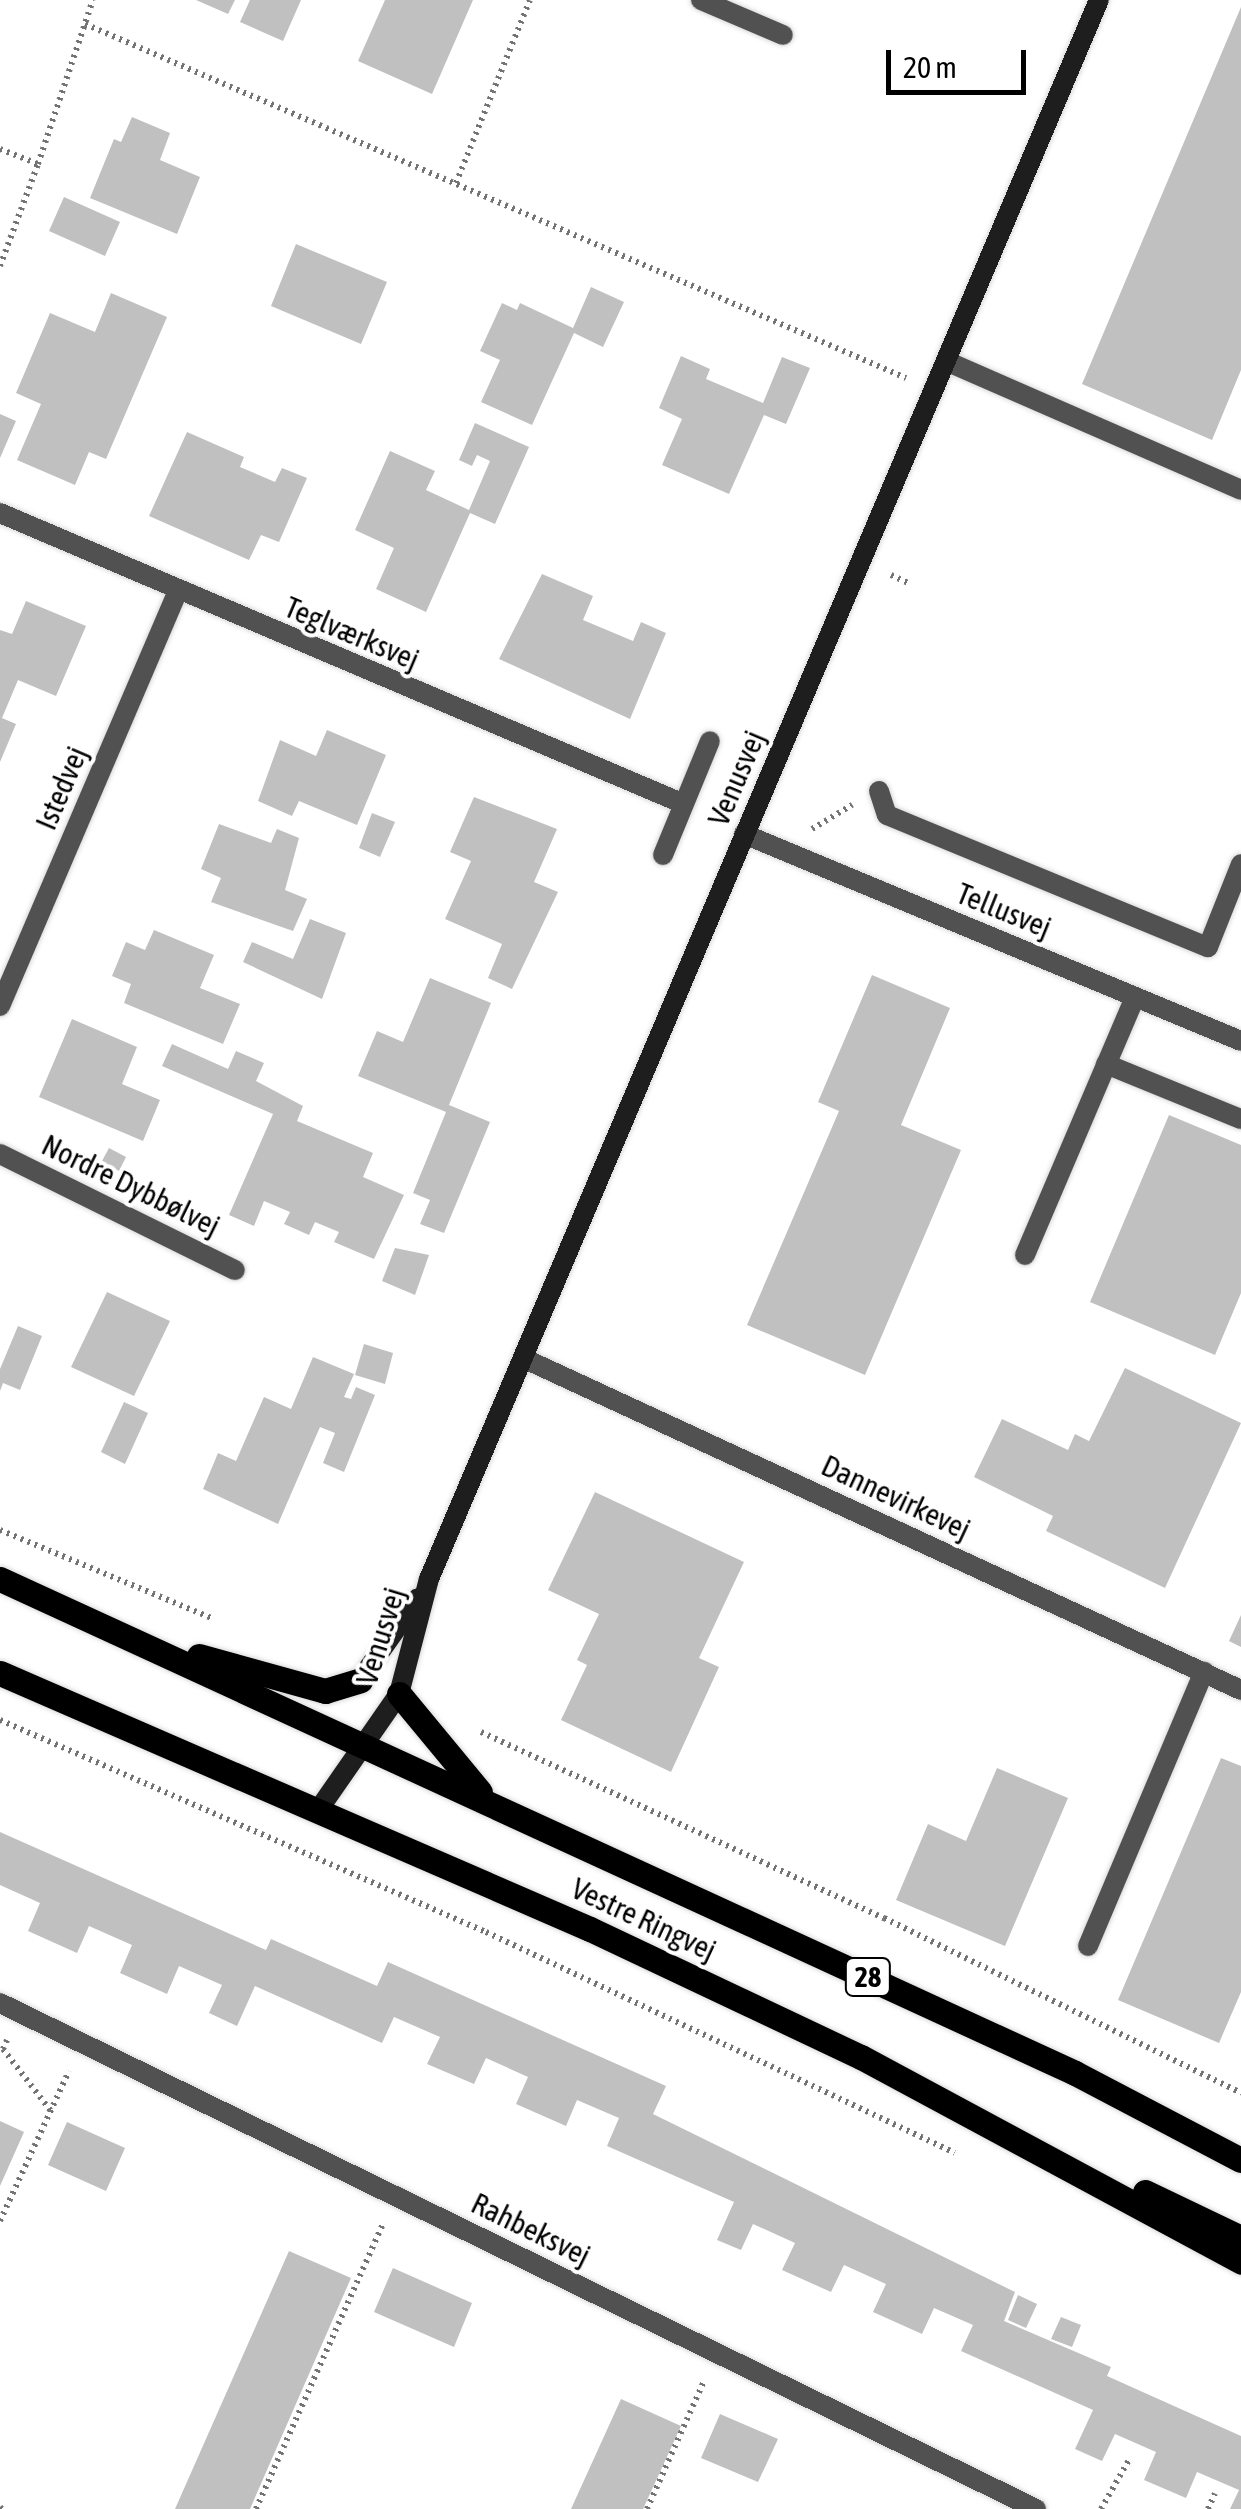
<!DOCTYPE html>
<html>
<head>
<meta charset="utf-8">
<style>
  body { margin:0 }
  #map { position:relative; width:1241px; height:2509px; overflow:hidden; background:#fff; font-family:"Asap Condensed",sans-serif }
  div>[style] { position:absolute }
  .building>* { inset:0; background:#c0c0c0 }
  .path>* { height:6px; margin-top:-3px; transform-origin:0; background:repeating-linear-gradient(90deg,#737373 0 2.5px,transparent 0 7.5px) }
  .roads { filter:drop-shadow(0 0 2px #dbdbdb) drop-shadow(0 0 2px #dbdbdb) }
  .lane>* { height:20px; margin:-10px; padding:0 10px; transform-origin:10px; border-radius:10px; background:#515151 }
  .street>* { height:20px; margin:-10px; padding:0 10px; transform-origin:10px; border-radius:10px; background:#515151 }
  .secondary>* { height:20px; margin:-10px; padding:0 10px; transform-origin:10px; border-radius:10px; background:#1e1e1e }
  .primary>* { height:25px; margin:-12.5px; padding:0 12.5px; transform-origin:12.5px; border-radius:12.5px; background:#000 }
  span { translate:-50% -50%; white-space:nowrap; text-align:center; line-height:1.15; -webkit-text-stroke:8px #fff; paint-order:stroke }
  .shield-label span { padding:2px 8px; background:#fff; border:2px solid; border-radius:8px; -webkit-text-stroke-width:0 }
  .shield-label { font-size:28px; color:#000; font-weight:700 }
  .street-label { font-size:30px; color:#000 }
  .scale { position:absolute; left:886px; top:50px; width:140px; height:45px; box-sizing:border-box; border:5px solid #000; border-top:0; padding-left:12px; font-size:30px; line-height:35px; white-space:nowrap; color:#000; -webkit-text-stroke:8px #fff; paint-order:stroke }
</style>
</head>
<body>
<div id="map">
  <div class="building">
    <i style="clip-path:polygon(196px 0,235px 0,228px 14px)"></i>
    <i style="clip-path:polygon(250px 0,301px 0,283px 41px,240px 22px)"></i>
    <i style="clip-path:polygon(385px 0,473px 0,432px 94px,358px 61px)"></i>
    <i style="clip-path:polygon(1241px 7px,1241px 370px,1212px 440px,1082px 384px)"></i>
    <i style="clip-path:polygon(132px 117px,170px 133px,160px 160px,200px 177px,177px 234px,90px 198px,114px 139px,121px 142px)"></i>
    <i style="clip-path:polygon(64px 197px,120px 222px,105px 256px,49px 231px)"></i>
    <i style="clip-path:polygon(296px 244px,387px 282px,361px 344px,271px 306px)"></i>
    <i style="clip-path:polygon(591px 287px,624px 302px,603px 347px,574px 333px,532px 425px,481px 402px,500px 360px,480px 351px,502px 303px,517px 310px,520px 303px,573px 328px)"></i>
    <i style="clip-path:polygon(111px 293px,167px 317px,106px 459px,89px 452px,75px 485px,17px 460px,41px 404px,16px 393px,50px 313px,95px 332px)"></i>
    <i style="clip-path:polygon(681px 356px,710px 369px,706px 379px,763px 403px,782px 357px,810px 368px,786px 424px,764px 415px,729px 494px,662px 465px,682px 419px,659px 408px)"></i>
    <i style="clip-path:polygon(0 414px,16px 421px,0 458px)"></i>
    <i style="clip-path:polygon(475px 423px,529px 447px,495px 524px,470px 513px,426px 612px,376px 589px,394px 548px,355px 530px,390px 451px,435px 471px,426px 490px,469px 510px,490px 461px,477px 455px,472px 466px,459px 460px)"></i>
    <i style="clip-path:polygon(187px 432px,244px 457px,240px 467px,275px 482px,282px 468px,307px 478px,279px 542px,261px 535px,249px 560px,149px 516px)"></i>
    <i style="clip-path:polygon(542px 574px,593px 596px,583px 620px,633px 641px,641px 622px,666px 633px,630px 719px,499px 659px)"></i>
    <i style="clip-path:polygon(26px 601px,86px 626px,56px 696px,18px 680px,2px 718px,16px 724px,0 762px,0 630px,12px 634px)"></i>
    <i style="clip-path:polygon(327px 730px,386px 755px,357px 825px,299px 801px,292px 816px,258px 801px,280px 740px,316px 756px)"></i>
    <i style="clip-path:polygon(474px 797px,557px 829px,534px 882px,558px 892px,512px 989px,488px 978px,502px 944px,445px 919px,471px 861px,450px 852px)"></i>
    <i style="clip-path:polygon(372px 813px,395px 822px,380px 857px,359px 848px)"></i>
    <i style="clip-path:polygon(219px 824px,271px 843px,277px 829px,299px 838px,285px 890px,307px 899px,293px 931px,211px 902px,221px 878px,201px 869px)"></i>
    <i style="clip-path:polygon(310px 919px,346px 933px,322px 999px,243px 962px,252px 942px,293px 959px)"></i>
    <i style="clip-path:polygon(154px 930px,214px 955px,200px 988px,240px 1004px,223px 1044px,124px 1003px,131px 984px,112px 976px,126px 942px,145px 950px)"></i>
    <i style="clip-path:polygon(872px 975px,950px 1008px,901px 1125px,961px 1150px,865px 1375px,747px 1325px,839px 1111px,818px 1102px)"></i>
    <i style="clip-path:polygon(430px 978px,491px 1003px,449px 1105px,490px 1122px,444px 1233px,420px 1224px,430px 1200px,413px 1193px,446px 1112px,358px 1076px,377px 1031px,403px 1042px)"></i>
    <i style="clip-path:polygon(72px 1019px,137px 1047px,122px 1084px,160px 1100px,143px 1141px,39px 1097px)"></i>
    <i style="clip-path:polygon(172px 1044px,228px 1069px,236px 1051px,264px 1063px,256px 1081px,303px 1106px,297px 1121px,373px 1153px,363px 1177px,404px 1195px,374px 1259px,334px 1242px,339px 1232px,315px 1222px,309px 1235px,284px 1224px,290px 1212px,264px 1201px,254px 1226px,229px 1215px,273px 1114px,162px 1066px)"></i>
    <i style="clip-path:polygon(1169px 1115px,1241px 1145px,1241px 1293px,1215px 1355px,1090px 1302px)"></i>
    <i style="clip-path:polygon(109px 1148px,126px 1157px,119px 1171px,102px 1161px)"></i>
    <i style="clip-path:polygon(395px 1248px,429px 1255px,415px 1295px,382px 1281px)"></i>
    <i style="clip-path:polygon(107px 1292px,170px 1321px,134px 1396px,71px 1367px)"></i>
    <i style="clip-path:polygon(18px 1326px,42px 1336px,20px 1390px,3px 1383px,0 1391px,0 1369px)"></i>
    <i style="clip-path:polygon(364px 1344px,393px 1353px,385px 1384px,355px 1375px)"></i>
    <i style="clip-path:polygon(313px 1357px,354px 1374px,344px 1397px,351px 1399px,356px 1387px,375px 1395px,344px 1472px,323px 1463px,335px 1433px,320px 1427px,278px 1524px,203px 1489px,218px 1453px,236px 1461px,264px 1397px,291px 1409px)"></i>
    <i style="clip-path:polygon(1125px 1368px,1241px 1423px,1165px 1588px,1046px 1531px,1053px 1516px,974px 1477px,1002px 1419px,1068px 1450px,1075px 1434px,1089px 1441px)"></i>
    <i style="clip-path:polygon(124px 1402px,148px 1413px,125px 1464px,101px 1452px)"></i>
    <i style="clip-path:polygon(595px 1492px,744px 1562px,699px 1658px,719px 1667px,671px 1772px,561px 1720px,587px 1665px,577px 1660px,599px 1614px,548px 1590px)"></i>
    <i style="clip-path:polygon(1241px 1615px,1241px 1647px,1229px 1641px)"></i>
    <i style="clip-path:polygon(1221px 1758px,1241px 1766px,1241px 1992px,1219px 2043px,1118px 2000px)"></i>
    <i style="clip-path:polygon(997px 1768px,1068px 1798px,1005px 1946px,896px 1900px,928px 1824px,966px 1841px)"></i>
    <i style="clip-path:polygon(0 1832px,266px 1950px,271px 1939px,377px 1986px,388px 1962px,666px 2086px,653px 2114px,1015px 2292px,1004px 2321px,1111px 2367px,1107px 2376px,1241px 2436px,1241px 2509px,1230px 2509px,1239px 2490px,1197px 2472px,1186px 2498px,1144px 2480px,1156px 2452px,1115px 2434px,1102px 2461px,1075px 2449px,1093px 2410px,961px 2351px,973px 2325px,934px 2308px,922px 2334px,873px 2312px,886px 2284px,844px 2265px,831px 2292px,782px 2270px,795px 2243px,753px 2224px,741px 2250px,717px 2240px,734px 2202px,607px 2146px,619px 2118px,577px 2100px,566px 2126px,516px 2104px,528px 2077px,486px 2058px,474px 2084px,427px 2064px,440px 2037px,394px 2017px,382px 2043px,255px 1986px,237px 2026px,209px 2013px,222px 1985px,179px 1966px,167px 1994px,120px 1973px,132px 1945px,89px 1926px,77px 1953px,28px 1931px,40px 1903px,0 1885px)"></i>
    <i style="clip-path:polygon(0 2121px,24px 2132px,0 2186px)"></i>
    <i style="clip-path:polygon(67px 2122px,125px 2148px,106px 2191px,48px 2165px)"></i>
    <i style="clip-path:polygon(289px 2251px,351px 2278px,250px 2509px,175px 2509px)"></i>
    <i style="clip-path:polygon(393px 2268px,472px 2303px,454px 2347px,374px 2312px)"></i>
    <i style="clip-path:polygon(1018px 2295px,1037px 2304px,1026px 2328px,1008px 2320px)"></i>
    <i style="clip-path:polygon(1061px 2317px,1081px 2325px,1072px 2347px,1051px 2339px)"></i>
    <i style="clip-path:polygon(621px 2399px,681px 2426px,643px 2509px,571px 2509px)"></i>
    <i style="clip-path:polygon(720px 2414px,778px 2439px,758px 2482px,701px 2458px)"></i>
  </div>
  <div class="path">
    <i style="left:85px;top:24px;width:894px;rotate:23.32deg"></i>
    <i style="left:0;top:149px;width:41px;rotate:21.5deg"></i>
    <i style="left:38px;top:164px;width:173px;rotate:-71.5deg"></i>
    <i style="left:456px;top:183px;width:197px;rotate:-68deg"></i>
    <i style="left:0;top:266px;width:109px;rotate:-69.6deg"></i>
    <i style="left:891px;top:575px;width:19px;rotate:25deg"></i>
    <i style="left:812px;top:829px;width:47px;rotate:-31deg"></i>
    <i style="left:0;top:1530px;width:229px;rotate:22.6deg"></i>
    <i style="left:0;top:1720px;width:530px;rotate:23.57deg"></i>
    <i style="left:486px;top:1932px;width:518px;rotate:25.23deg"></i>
    <i style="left:481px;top:1732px;width:444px;rotate:24.8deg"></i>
    <i style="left:884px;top:1918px;width:398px;rotate:26.1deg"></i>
    <i style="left:7px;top:2040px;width:10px;rotate:114deg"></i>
    <i style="left:3px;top:2049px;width:78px;rotate:52.3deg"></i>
    <i style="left:0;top:2221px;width:165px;rotate:-65.3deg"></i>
    <i style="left:0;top:2507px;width:3px;rotate:45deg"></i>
    <i style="left:256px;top:2509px;width:312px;rotate:-66deg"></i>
    <i style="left:647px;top:2509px;width:140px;rotate:-66deg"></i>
    <i style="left:1101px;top:2509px;width:59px;rotate:-60.4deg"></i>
    <i style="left:1208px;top:2509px;width:17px;rotate:-66deg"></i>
  </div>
  <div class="roads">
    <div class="lane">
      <i style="left:946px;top:361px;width:322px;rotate:23.6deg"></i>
      <i style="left:879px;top:791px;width:25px;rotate:72deg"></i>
      <i style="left:887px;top:815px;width:347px;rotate:22.4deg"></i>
      <i style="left:1208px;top:947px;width:89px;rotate:-68.3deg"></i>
      <i style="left:1106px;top:1064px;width:146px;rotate:22.2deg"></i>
      <i style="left:1025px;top:1255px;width:280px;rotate:-66.9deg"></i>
      <i style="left:1088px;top:1946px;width:298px;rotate:-67.1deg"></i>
    </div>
    <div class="street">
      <i style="left:701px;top:0;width:89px;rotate:23.1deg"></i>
      <i style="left:0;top:513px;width:743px;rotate:23.05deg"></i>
      <i style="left:744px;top:834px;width:538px;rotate:22.61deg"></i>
      <i style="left:663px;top:855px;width:123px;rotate:-67.6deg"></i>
      <i style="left:0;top:1006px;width:449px;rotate:-66.8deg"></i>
      <i style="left:0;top:1154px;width:262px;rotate:26.3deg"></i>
      <i style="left:525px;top:1359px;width:789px;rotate:24.81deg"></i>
      <i style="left:0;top:2003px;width:1153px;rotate:26.03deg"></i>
    </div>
    <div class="secondary">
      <i style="left:360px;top:1680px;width:100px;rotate:-54.7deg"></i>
      <i style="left:319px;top:1809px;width:140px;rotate:-55.2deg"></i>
      <i style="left:399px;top:1694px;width:119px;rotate:-75.4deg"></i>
      <i style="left:429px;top:1579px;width:1715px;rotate:-67.01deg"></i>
    </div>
    <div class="primary">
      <i style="left:0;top:1579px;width:1183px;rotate:24.68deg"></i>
      <i style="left:1075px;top:2073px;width:187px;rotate:27.7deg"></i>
      <i style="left:199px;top:1656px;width:131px;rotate:15.5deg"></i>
      <i style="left:325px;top:1691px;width:37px;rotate:-17deg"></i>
      <i style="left:0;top:1673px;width:643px;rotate:23.46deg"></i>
      <i style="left:590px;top:1929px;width:300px;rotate:25.3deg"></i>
      <i style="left:861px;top:2057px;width:432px;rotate:28.3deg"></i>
      <i style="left:399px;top:1694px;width:127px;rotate:50.4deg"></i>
      <i style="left:1145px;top:2192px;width:106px;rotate:25.6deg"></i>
    </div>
  </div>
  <div class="shield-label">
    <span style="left:868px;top:1977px">28</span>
  </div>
  <div class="street-label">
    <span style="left:352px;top:633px;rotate:23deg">Teglværksvej</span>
    <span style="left:736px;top:778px;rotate:-67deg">Venusvej</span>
    <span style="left:61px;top:788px;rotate:-67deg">Istedvej</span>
    <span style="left:1004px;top:910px;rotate:22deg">Tellusvej</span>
    <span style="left:131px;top:1185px;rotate:26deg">Nordre Dybbølvej</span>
    <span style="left:896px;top:1497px;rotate:25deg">Dannevirkevej</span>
    <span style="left:380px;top:1636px;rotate:-73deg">Venusvej</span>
    <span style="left:644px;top:1919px;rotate:25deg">Vestre Ringvej</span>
    <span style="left:531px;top:2229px;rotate:26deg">Rahbeksvej</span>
  </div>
  <div class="scale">20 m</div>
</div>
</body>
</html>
